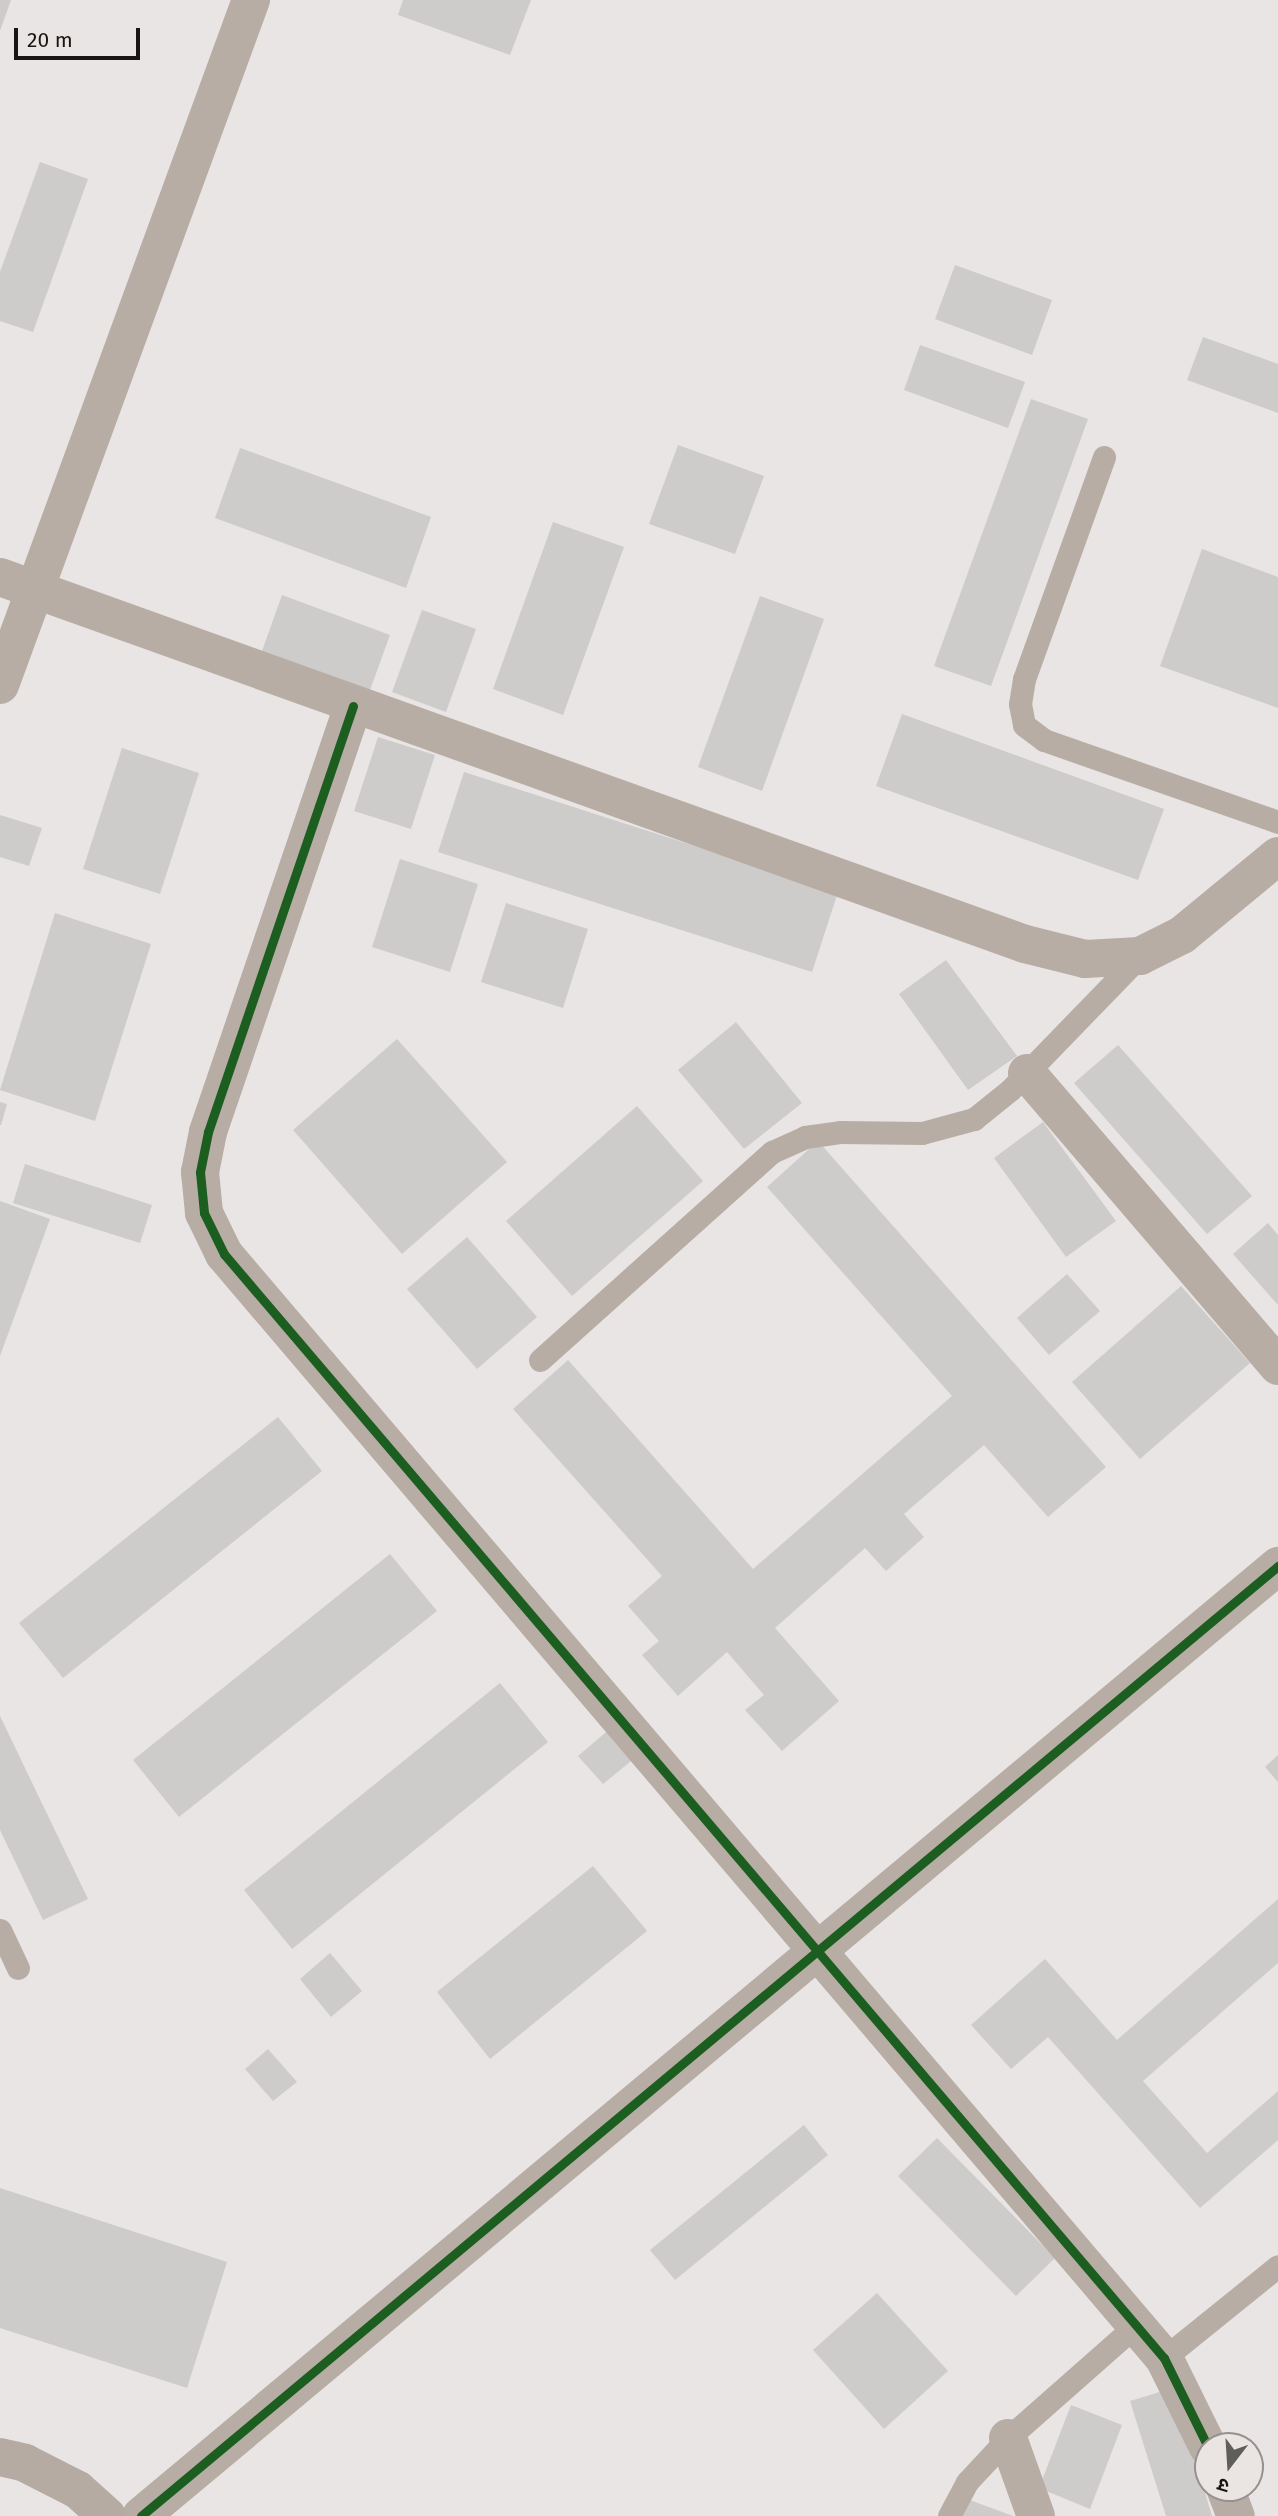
<!DOCTYPE html>
<html>
<head>
<meta charset="utf-8">
<style>
  body { margin:0 }
  #map { position:relative; width:1278px; height:2516px; overflow:hidden; background:#e8e5e4; font-family:"Fira Sans","Noto Sans Devanagari",sans-serif }
  div>[style] { position:absolute }
  .building>* { inset:0; background:#cecbcb }
  .lane>* { height:23px; margin:-11.5px; padding:0 11.5px; transform-origin:11.5px; border-radius:11.5px; background:#b8ada5 }
  .street>* { height:38px; margin:-19px; padding:0 19px; transform-origin:19px; border-radius:19px; background:#b8ada5 }
  .secondary>* { height:38px; margin:-19px; padding:0 19px; transform-origin:19px; border-radius:19px; background:#b6aba3 }
  .cycleway>* { height:9px; margin:-4.5px; padding:0 4.5px; transform-origin:4.5px; border-radius:4.5px; background:#1b5e20 }
  span { translate:-50% -50%; white-space:nowrap; text-align:center; line-height:1.15; -webkit-text-stroke:7px #eae4e2; paint-order:stroke }
  .north { position:absolute; left:1194px; top:2432px; width:70px; height:70px; box-sizing:border-box; background:#eae4e2; border:2px solid #969190; border-radius:50%; rotate:197deg; font-size:19px; font-weight:700; line-height:28px; text-align:center; color:#171515 }
  .north::after { content:''; display:block; margin:auto; width:24px; height:32px; background:#605e5d; clip-path:polygon(50% 0,100% 100%,50% 72%,0 100%) }
  .scale { position:absolute; left:14px; top:28px; width:126px; height:32px; box-sizing:border-box; border:4px solid #171515; border-top:0; padding-left:9px; font-size:21px; line-height:24px; white-space:nowrap; color:#171515; -webkit-text-stroke:5px #eae4e2; paint-order:stroke }
</style>
</head>
<body>
<div id="map">
  <div class="building">
    <i style="clip-path:polygon(0 0,11px 0,0 31px)"></i>
    <i style="clip-path:polygon(403px 0,531px 0,510px 55px,398px 15px)"></i>
    <i style="clip-path:polygon(40px 162px,88px 179px,33px 332px,0 321px,0 272px)"></i>
    <i style="clip-path:polygon(955px 265px,1052px 300px,1032px 355px,935px 319px)"></i>
    <i style="clip-path:polygon(1203px 337px,1278px 364px,1278px 413px,1187px 380px)"></i>
    <i style="clip-path:polygon(920px 345px,1025px 382px,1008px 428px,904px 390px)"></i>
    <i style="clip-path:polygon(1031px 399px,1088px 419px,991px 686px,934px 666px)"></i>
    <i style="clip-path:polygon(678px 445px,764px 476px,735px 554px,649px 524px)"></i>
    <i style="clip-path:polygon(240px 448px,431px 517px,406px 588px,215px 518px)"></i>
    <i style="clip-path:polygon(553px 522px,624px 547px,563px 715px,493px 689px)"></i>
    <i style="clip-path:polygon(1202px 549px,1278px 577px,1278px 708px,1160px 666px)"></i>
    <i style="clip-path:polygon(282px 595px,390px 635px,370px 690px,262px 651px)"></i>
    <i style="clip-path:polygon(760px 596px,824px 619px,762px 791px,698px 767px)"></i>
    <i style="clip-path:polygon(422px 610px,476px 629px,446px 712px,392px 692px)"></i>
    <i style="clip-path:polygon(902px 714px,1164px 809px,1138px 880px,876px 786px)"></i>
    <i style="clip-path:polygon(378px 737px,435px 755px,411px 829px,354px 811px)"></i>
    <i style="clip-path:polygon(122px 748px,199px 773px,160px 894px,83px 869px)"></i>
    <i style="clip-path:polygon(464px 772px,838px 892px,812px 972px,438px 852px)"></i>
    <i style="clip-path:polygon(0 815px,42px 828px,29px 866px,0 857px)"></i>
    <i style="clip-path:polygon(400px 859px,478px 884px,450px 972px,372px 947px)"></i>
    <i style="clip-path:polygon(506px 903px,588px 929px,563px 1008px,481px 982px)"></i>
    <i style="clip-path:polygon(55px 913px,151px 944px,95px 1121px,0 1090px)"></i>
    <i style="clip-path:polygon(946px 960px,1017px 1056px,968px 1090px,899px 994px)"></i>
    <i style="clip-path:polygon(736px 1022px,802px 1103px,744px 1149px,678px 1070px)"></i>
    <i style="clip-path:polygon(397px 1039px,507px 1162px,402px 1254px,293px 1130px)"></i>
    <i style="clip-path:polygon(1118px 1045px,1252px 1196px,1207px 1234px,1074px 1083px)"></i>
    <i style="clip-path:polygon(0 1102px,7px 1104px,1px 1125px,0 1125px)"></i>
    <i style="clip-path:polygon(637px 1106px,703px 1181px,572px 1296px,506px 1221px)"></i>
    <i style="clip-path:polygon(1043px 1122px,1116px 1221px,1066px 1257px,994px 1158px)"></i>
    <i style="clip-path:polygon(818px 1141px,1106px 1467px,1048px 1517px,984px 1445px,904px 1514px,924px 1537px,886px 1571px,865px 1548px,775px 1628px,839px 1701px,782px 1751px,745px 1710px,764px 1695px,727px 1652px,678px 1696px,642px 1655px,659px 1641px,628px 1606px,662px 1576px,513px 1409px,568px 1360px,753px 1569px,952px 1396px,767px 1187px)"></i>
    <i style="clip-path:polygon(25px 1164px,152px 1205px,140px 1243px,13px 1203px)"></i>
    <i style="clip-path:polygon(0 1201px,50px 1219px,0 1356px)"></i>
    <i style="clip-path:polygon(1268px 1223px,1278px 1235px,1278px 1305px,1233px 1254px)"></i>
    <i style="clip-path:polygon(467px 1237px,537px 1317px,477px 1369px,407px 1289px)"></i>
    <i style="clip-path:polygon(1067px 1274px,1100px 1311px,1049px 1355px,1017px 1318px)"></i>
    <i style="clip-path:polygon(1181px 1286px,1250px 1363px,1140px 1459px,1072px 1382px)"></i>
    <i style="clip-path:polygon(278px 1417px,322px 1471px,63px 1678px,19px 1623px)"></i>
    <i style="clip-path:polygon(390px 1554px,437px 1611px,179px 1817px,133px 1760px)"></i>
    <i style="clip-path:polygon(500px 1683px,548px 1742px,292px 1949px,244px 1890px)"></i>
    <i style="clip-path:polygon(0 1716px,88px 1899px,43px 1920px,0 1830px)"></i>
    <i style="clip-path:polygon(611px 1728px,636px 1757px,603px 1784px,578px 1756px)"></i>
    <i style="clip-path:polygon(1278px 1755px,1278px 1782px,1265px 1767px)"></i>
    <i style="clip-path:polygon(593px 1866px,647px 1931px,490px 2059px,437px 1992px)"></i>
    <i style="clip-path:polygon(1278px 1899px,1278px 1963px,1143px 2081px,1207px 2153px,1278px 2091px,1278px 2140px,1200px 2208px,1048px 2037px,1011px 2069px,971px 2025px,1045px 1959px,1117px 2040px)"></i>
    <i style="clip-path:polygon(330px 1953px,362px 1991px,331px 2017px,300px 1979px)"></i>
    <i style="clip-path:polygon(268px 2049px,297px 2082px,273px 2101px,245px 2069px)"></i>
    <i style="clip-path:polygon(804px 2125px,828px 2155px,675px 2280px,650px 2250px)"></i>
    <i style="clip-path:polygon(937px 2138px,1055px 2258px,1016px 2296px,898px 2176px)"></i>
    <i style="clip-path:polygon(0 2188px,227px 2262px,187px 2388px,0 2328px)"></i>
    <i style="clip-path:polygon(877px 2293px,948px 2371px,884px 2429px,813px 2350px)"></i>
    <i style="clip-path:polygon(1173px 2388px,1212px 2516px,1166px 2516px,1130px 2401px)"></i>
    <i style="clip-path:polygon(1071px 2405px,1122px 2425px,1090px 2509px,1039px 2488px)"></i>
    <i style="clip-path:polygon(967px 2499px,1013px 2516px,961px 2516px)"></i>
  </div>
  <div class="lane">
    <i style="left:1104px;top:457px;width:236px;rotate:109.8deg"></i>
    <i style="left:1024px;top:679px;width:25px;rotate:99deg"></i>
    <i style="left:1020px;top:704px;width:21px;rotate:79deg"></i>
    <i style="left:1024px;top:725px;width:25px;rotate:37deg"></i>
    <i style="left:1044px;top:740px;width:248px;rotate:19.3deg"></i>
    <i style="left:540px;top:1360px;width:312px;rotate:-41.9deg"></i>
    <i style="left:772px;top:1152px;width:36px;rotate:-24deg"></i>
    <i style="left:805px;top:1137px;width:35px;rotate:-8deg"></i>
    <i style="left:840px;top:1132px;width:82px;rotate:0.7deg"></i>
    <i style="left:922px;top:1133px;width:54px;rotate:-15.1deg"></i>
    <i style="left:974px;top:1119px;width:46px;rotate:-38.9deg"></i>
    <i style="left:1010px;top:1090px;width:187px;rotate:-45.9deg"></i>
    <i style="left:0;top:1930px;width:42px;rotate:64.7deg"></i>
    <i style="left:1164px;top:2358px;width:146px;rotate:-38.9deg"></i>
    <i style="left:949px;top:2516px;width:38px;rotate:-62deg"></i>
    <i style="left:967px;top:2482px;width:60px;rotate:-47deg"></i>
    <i style="left:1008px;top:2438px;width:171px;rotate:-41.4deg"></i>
  </div>
  <div class="street">
    <i style="left:0;top:577px;width:1089px;rotate:19.7deg"></i>
    <i style="left:1025px;top:944px;width:62px;rotate:14deg"></i>
    <i style="left:1085px;top:959px;width:55px;rotate:-3.1deg"></i>
    <i style="left:1140px;top:956px;width:47px;rotate:-26.6deg"></i>
    <i style="left:1182px;top:935px;width:124px;rotate:-39.5deg"></i>
    <i style="left:0;top:685px;width:730px;rotate:-69.88deg"></i>
    <i style="left:353px;top:706px;width:450px;rotate:108.8deg"></i>
    <i style="left:208px;top:1132px;width:41px;rotate:101.3deg"></i>
    <i style="left:200px;top:1172px;width:41px;rotate:84.4deg"></i>
    <i style="left:204px;top:1213px;width:46px;rotate:64deg"></i>
    <i style="left:224px;top:1254px;width:1450px;rotate:49.59deg"></i>
    <i style="left:1164px;top:2358px;width:99px;rotate:63.7deg"></i>
    <i style="left:1027px;top:1073px;width:386px;rotate:49.4deg"></i>
    <i style="left:1008px;top:2438px;width:83px;rotate:70.3deg"></i>
    <i style="left:1225px;top:2488px;width:30px;rotate:69deg"></i>
    <i style="left:141px;top:2516px;width:1482px;rotate:-39.88deg"></i>
  </div>
  <div class="secondary">
    <i style="left:0;top:2457px;width:26px;rotate:13deg"></i>
    <i style="left:25px;top:2463px;width:59px;rotate:27deg"></i>
    <i style="left:78px;top:2490px;width:39px;rotate:42deg"></i>
  </div>
  <div class="cycleway">
    <i style="left:353px;top:706px;width:450px;rotate:108.8deg"></i>
    <i style="left:208px;top:1132px;width:41px;rotate:101.3deg"></i>
    <i style="left:200px;top:1172px;width:41px;rotate:84.4deg"></i>
    <i style="left:204px;top:1213px;width:46px;rotate:64deg"></i>
    <i style="left:224px;top:1254px;width:1450px;rotate:49.59deg"></i>
    <i style="left:1164px;top:2358px;width:99px;rotate:63.7deg"></i>
    <i style="left:141px;top:2516px;width:1482px;rotate:-39.88deg"></i>
  </div>
  <div class="north">उ</div>
  <div class="scale">20 m</div>
</div>
</body>
</html>
